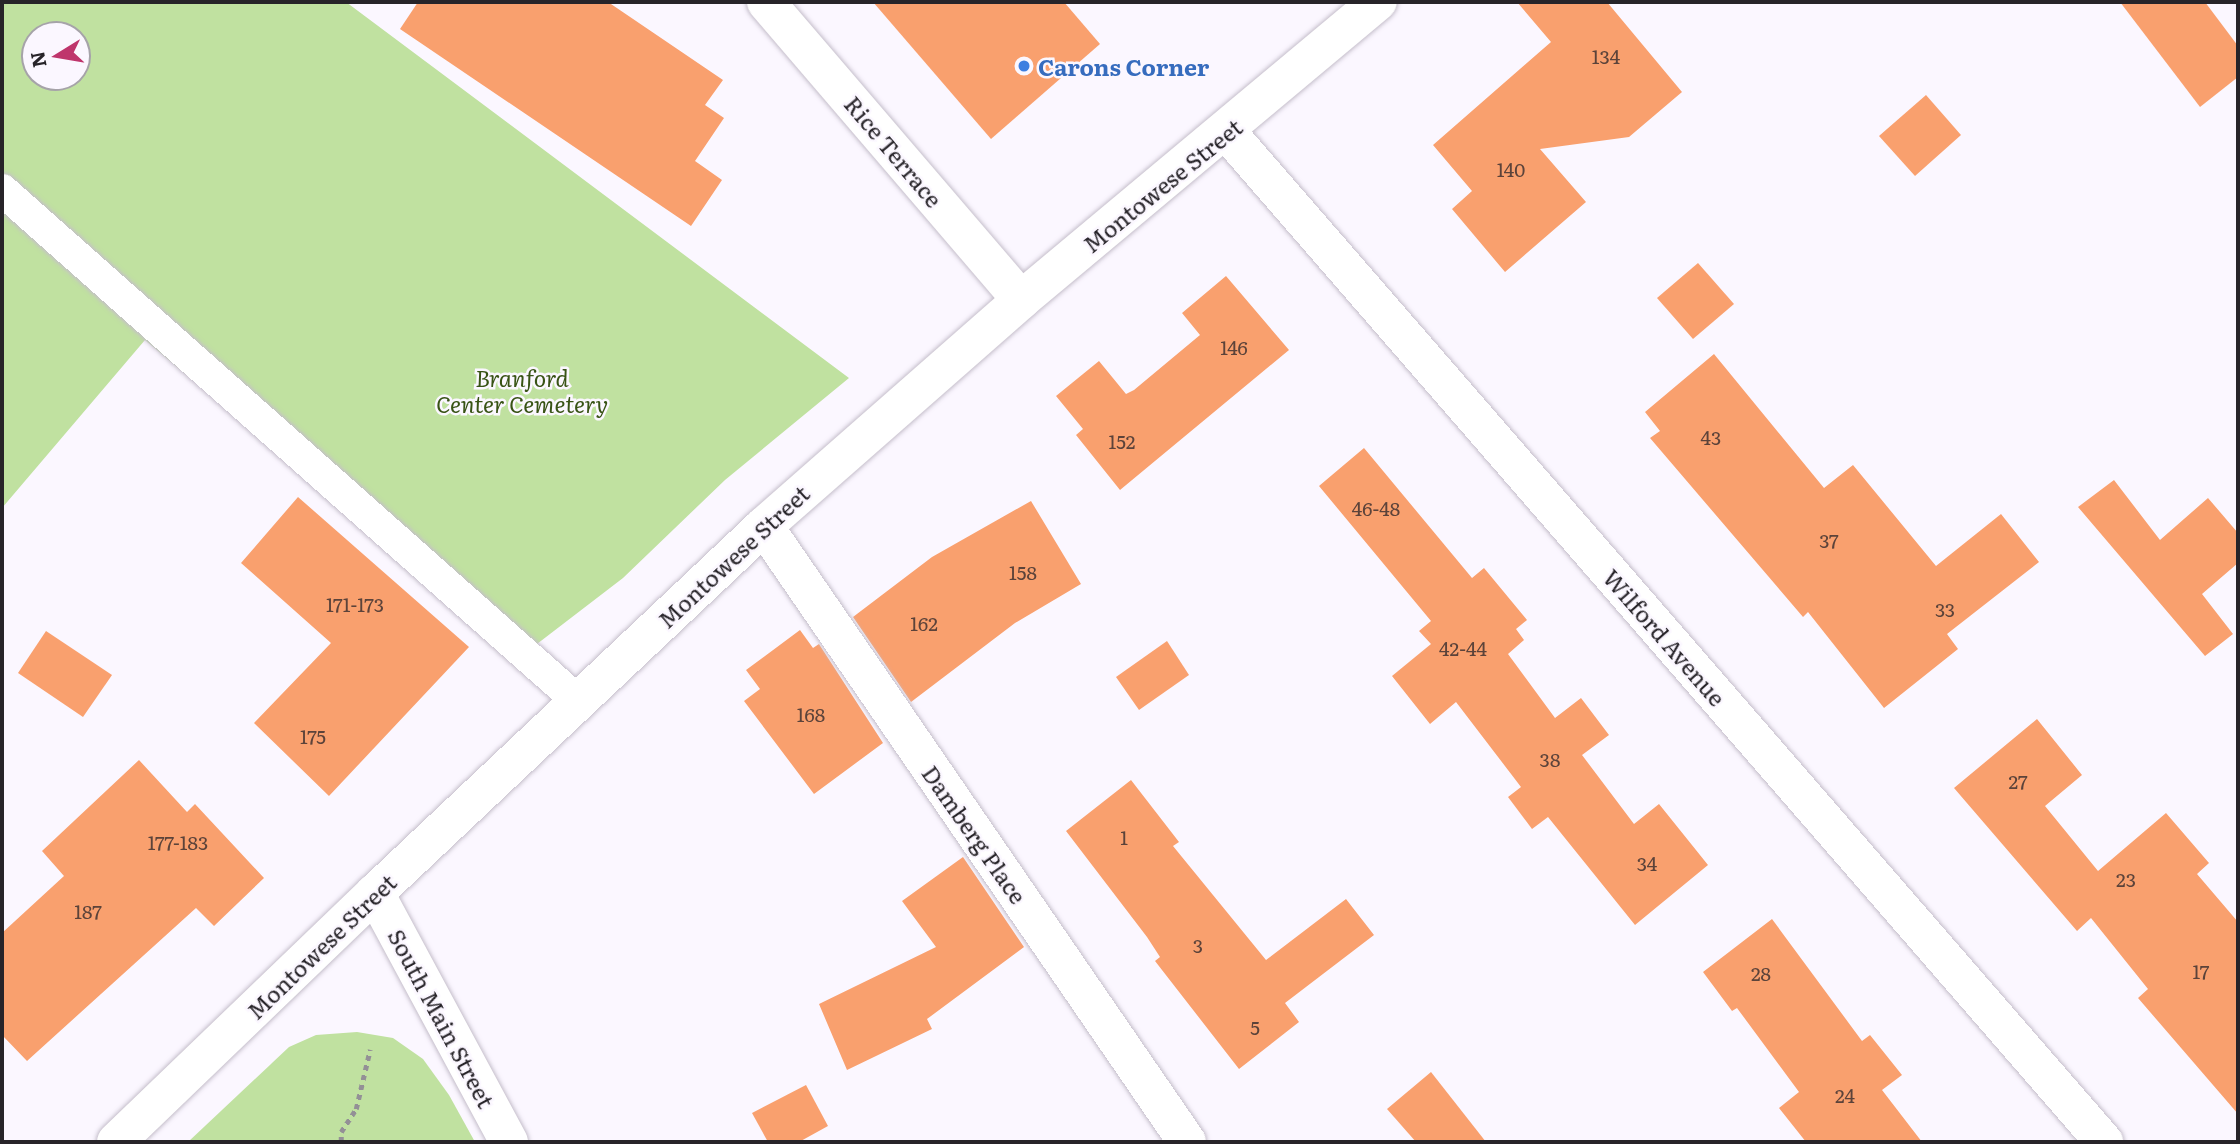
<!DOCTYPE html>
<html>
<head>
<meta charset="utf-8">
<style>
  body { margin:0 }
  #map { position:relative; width:2240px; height:1144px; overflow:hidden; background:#fbf7ff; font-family:Literata,serif }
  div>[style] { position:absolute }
  .green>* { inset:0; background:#c0e1a0 }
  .building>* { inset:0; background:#f9a06e }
  .path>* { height:4.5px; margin-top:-2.25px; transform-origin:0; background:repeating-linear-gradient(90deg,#939096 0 5px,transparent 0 10px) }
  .roads { filter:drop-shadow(0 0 2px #c5becb) drop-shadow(0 0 2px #c5becb) }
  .service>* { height:32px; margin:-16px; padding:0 16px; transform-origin:16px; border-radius:16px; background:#fff }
  .minor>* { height:38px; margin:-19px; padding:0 19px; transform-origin:19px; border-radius:19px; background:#fff }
  .tertiary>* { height:38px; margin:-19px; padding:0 19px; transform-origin:19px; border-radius:19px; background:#fff }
  .secondary>* { height:38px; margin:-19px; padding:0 19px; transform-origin:19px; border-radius:19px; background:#fff }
  .dots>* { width:19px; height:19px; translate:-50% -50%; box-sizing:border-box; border:4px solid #fbf7ff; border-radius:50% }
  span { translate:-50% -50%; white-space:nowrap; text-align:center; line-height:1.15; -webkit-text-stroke:5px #fbf7ff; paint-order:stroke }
  .number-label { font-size:19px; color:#5c433a }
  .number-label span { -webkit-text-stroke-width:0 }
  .shop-label { font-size:23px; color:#366cbe; font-weight:700 }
  .left { translate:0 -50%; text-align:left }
  .street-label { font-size:23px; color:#272429 }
  .park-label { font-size:23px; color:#385315; font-style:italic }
  .frame { position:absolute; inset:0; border:4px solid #272429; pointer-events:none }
  .north { position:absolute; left:21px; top:21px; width:70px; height:70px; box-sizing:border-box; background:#fbf7ff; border:2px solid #a6a3a9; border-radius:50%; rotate:259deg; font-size:19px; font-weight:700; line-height:28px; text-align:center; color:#272429 }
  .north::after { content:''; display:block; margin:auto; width:24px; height:32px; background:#bf356c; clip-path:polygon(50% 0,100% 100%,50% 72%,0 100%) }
</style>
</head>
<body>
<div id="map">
  <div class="green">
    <i style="clip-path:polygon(evenodd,2px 2px,346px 2px,849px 378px,725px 480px,623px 578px,520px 657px,145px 340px,2px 508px,2px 2px,35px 35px,77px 35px,77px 77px,35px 77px,35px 35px)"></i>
    <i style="clip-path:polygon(357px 1032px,393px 1038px,423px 1059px,449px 1095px,475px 1142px,188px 1142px,289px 1047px,316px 1035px)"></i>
  </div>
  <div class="building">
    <i style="clip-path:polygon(418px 2px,608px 2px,723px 80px,705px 105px,724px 118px,695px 161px,722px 180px,691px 226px,400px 29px)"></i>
    <i style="clip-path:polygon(873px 2px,1064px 2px,1100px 44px,991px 139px)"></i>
    <i style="clip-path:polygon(1517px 2px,1607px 2px,1682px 92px,1629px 137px,1540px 149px,1586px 202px,1505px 272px,1452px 209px,1472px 191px,1433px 145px,1551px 42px)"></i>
    <i style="clip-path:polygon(2120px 2px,2205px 2px,2238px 46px,2238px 77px,2200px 107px)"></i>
    <i style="clip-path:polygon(1926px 95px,1961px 135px,1915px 176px,1879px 136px)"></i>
    <i style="clip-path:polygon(1698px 263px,1734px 304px,1693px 339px,1657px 298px)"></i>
    <i style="clip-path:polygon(1226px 276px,1289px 350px,1120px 490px,1076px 435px,1083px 429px,1056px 396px,1099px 361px,1126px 394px,1134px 390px,1200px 335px,1182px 313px)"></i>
    <i style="clip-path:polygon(1714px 354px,1824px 488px,1853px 465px,1936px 566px,2001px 514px,2039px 562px,1947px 634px,1958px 649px,1884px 708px,1808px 612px,1803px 617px,1650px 438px,1660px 431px,1645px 412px)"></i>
    <i style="clip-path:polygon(1364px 448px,1472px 578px,1484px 568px,1527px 620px,1516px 629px,1524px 640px,1508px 654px,1555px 718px,1581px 698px,1609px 735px,1582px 755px,1634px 824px,1659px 804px,1708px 865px,1635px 925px,1548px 817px,1532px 829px,1508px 797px,1521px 787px,1456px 702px,1430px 724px,1392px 676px,1431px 644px,1419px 631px,1431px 621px,1319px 486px)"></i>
    <i style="clip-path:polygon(2114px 480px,2160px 540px,2208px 498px,2238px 533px,2238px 563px,2202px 594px,2233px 634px,2205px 656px,2078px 507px)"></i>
    <i style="clip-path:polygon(298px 497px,469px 647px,329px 796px,254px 723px,331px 643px,241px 563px)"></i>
    <i style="clip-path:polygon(1031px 501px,1081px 584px,1015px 623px,911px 702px,853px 617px,932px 557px)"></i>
    <i style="clip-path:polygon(800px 630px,813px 648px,819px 644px,883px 743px,814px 794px,744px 701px,760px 689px,746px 670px)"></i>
    <i style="clip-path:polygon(46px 631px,112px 675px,83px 717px,18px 673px)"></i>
    <i style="clip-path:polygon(1167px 641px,1189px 675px,1139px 710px,1116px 677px)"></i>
    <i style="clip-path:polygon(2037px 719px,2082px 775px,2045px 806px,2098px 871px,2166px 813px,2209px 863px,2197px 874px,2238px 922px,2238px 1114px,2138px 998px,2148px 989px,2091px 918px,2077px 931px,1954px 788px)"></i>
    <i style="clip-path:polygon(139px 760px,187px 812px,195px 804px,264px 878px,214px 926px,196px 908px,27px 1061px,2px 1035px,2px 933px,64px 876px,42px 851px)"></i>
    <i style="clip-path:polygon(1131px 780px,1179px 842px,1173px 846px,1266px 960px,1346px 899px,1374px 935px,1285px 1003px,1299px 1022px,1239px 1069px,1155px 961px,1160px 957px,1147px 937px,1066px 831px)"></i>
    <i style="clip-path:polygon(963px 857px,1024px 947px,927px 1019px,932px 1029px,847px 1070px,819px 1004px,936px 947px,902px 901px)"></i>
    <i style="clip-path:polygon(1772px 919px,1862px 1041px,1870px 1035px,1902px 1075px,1882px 1090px,1922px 1142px,1806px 1142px,1779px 1108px,1799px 1092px,1737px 1008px,1732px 1011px,1703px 972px)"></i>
    <i style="clip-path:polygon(1431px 1072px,1486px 1142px,1416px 1142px,1387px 1109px)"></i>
    <i style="clip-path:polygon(806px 1085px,828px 1126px,799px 1142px,768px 1142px,752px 1113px)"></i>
  </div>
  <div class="path">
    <i style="left:341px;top:1142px;width:10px;rotate:-90deg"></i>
    <i style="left:341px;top:1132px;width:27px;rotate:-57deg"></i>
    <i style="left:356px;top:1109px;width:61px;rotate:-76.7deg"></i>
  </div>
  <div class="roads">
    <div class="service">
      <i style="left:2px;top:190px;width:770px;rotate:41.58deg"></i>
    </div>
    <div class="minor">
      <i style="left:766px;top:2px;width:392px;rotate:49.4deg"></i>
      <i style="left:1227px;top:132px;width:1338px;rotate:49.03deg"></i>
      <i style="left:764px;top:526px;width:747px;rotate:55.52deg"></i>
    </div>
    <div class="tertiary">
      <i style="left:116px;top:1142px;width:359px;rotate:-43.9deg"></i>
    </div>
    <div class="secondary">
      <i style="left:509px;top:1142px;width:283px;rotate:-118.3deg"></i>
      <i style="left:375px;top:893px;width:535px;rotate:-43.33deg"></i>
      <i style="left:764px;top:526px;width:342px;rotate:-41.3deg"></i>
      <i style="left:1021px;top:300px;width:465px;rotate:-39.9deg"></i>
    </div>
  </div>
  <div class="dots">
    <i style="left:1024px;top:66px;background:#3f7fe0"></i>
  </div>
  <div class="number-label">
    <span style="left:1606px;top:57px">134</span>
    <span style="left:1511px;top:170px">140</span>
    <span style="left:1234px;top:348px">146</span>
    <span style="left:1711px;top:438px">43</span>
    <span style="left:1122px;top:442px">152</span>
    <span style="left:1376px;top:509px">46-48</span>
    <span style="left:1829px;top:541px">37</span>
    <span style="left:1023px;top:573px">158</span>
    <span style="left:355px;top:605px">171-173</span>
    <span style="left:1945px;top:610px">33</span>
    <span style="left:924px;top:624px">162</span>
    <span style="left:1463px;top:649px">42-44</span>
    <span style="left:811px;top:715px">168</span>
    <span style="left:313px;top:737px">175</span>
    <span style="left:1550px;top:760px">38</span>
    <span style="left:2018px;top:782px">27</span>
    <span style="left:1124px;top:838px">1</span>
    <span style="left:178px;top:843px">177-183</span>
    <span style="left:1647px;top:864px">34</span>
    <span style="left:2126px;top:880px">23</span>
    <span style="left:88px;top:912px">187</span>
    <span style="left:1198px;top:946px">3</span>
    <span style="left:2201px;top:972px">17</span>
    <span style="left:1761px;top:974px">28</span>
    <span style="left:1255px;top:1028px">5</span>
    <span style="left:1845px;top:1096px">24</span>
  </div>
  <div class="shop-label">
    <span class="left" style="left:1038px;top:66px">Carons Corner</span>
  </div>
  <div class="street-label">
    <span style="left:894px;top:151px;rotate:50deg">Rice Terrace</span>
    <span style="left:1162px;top:185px;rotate:-39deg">Montowese Street</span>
    <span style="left:733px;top:556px;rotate:-43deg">Montowese Street</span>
    <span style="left:1665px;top:637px;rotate:49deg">Wilford Avenue</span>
    <span style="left:975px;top:834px;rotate:55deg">Damberg Place</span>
    <span style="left:321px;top:946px;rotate:-44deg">Montowese Street</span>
    <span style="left:442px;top:1018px;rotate:62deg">South Main Street</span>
  </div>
  <div class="park-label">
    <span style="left:522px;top:390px">Branford<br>Center Cemetery</span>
  </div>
  <div class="frame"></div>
  <div class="north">N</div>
</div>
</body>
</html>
